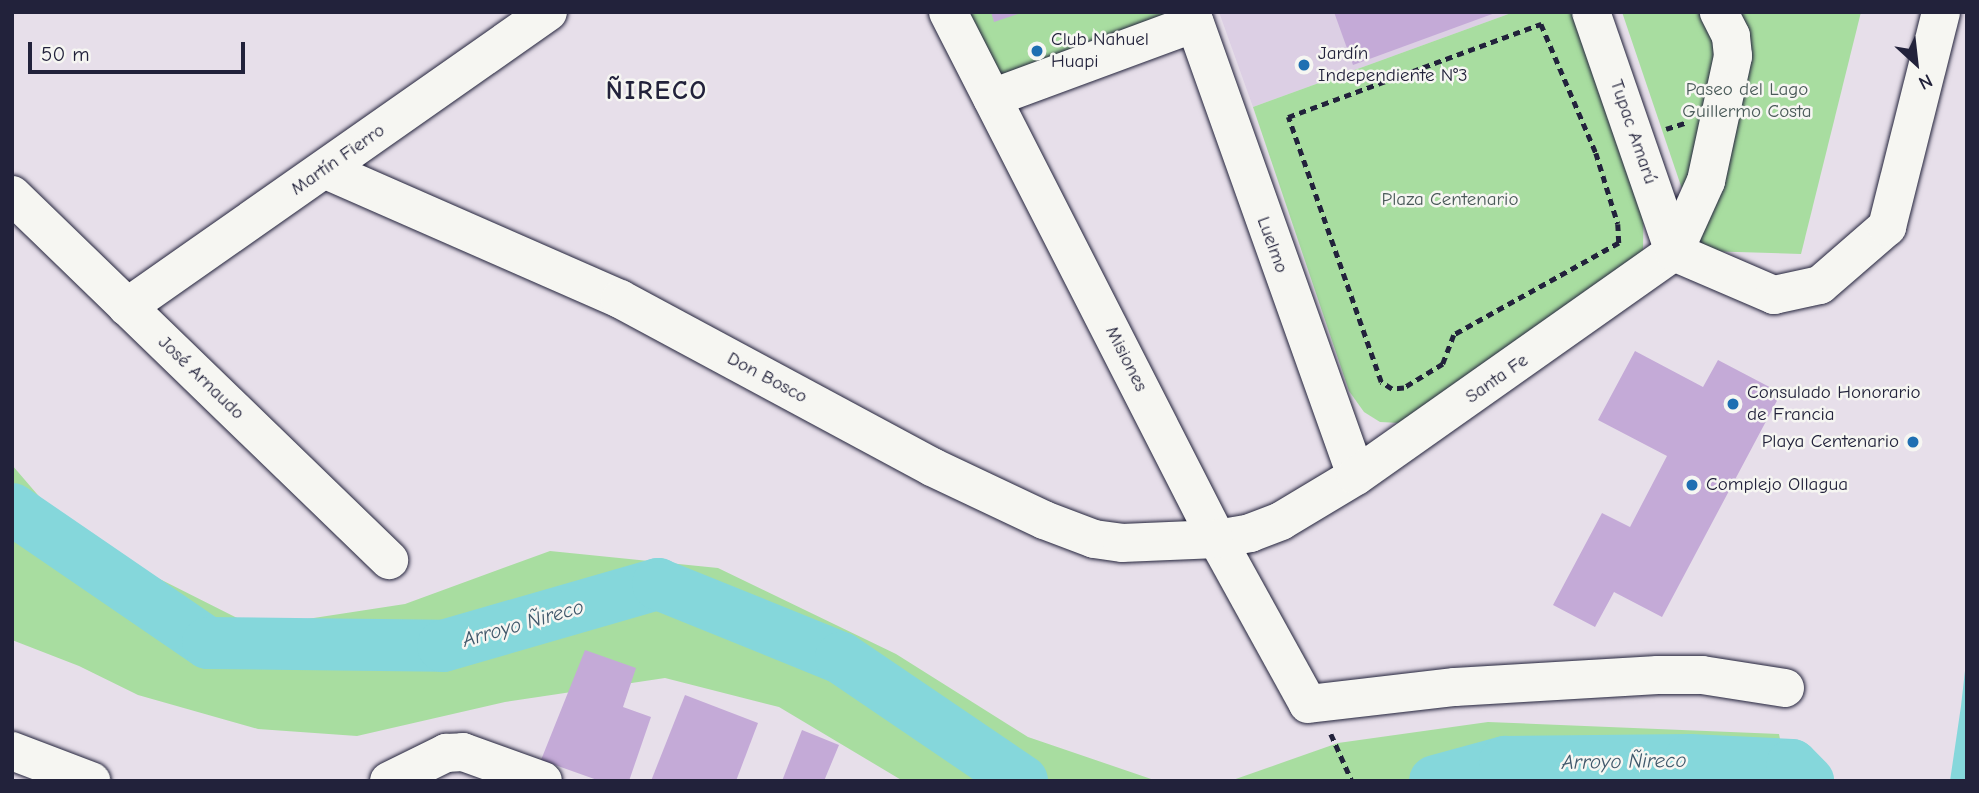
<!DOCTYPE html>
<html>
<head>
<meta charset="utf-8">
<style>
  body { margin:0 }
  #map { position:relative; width:1979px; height:793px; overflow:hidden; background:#e7dfea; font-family:"Comic Neue",sans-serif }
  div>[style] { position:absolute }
  .built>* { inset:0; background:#dccfe4 }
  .green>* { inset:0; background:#a8dda0 }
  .water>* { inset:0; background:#85d7db }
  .river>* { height:52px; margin:-26px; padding:0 26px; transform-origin:26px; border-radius:26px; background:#85d7db }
  .building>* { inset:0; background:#c4aad7 }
  .path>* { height:4.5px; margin-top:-2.25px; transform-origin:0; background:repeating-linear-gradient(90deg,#22223b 0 7px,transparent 0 12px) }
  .roads { filter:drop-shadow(0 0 2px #22223b) drop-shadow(0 0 2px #22223b) }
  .minor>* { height:38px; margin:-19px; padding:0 19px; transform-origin:19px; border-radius:19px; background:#f6f6f2 }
  .dots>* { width:19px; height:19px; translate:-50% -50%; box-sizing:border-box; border:4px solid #f6f6f2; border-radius:50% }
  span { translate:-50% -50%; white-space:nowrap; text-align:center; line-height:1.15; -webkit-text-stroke:5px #f6f6f2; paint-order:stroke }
  .poi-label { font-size:19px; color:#22223b }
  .left { translate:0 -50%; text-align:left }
  .right { translate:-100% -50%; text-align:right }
  .park-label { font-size:19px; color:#4a5a59 }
  .street-label { font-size:19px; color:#22223b }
  .water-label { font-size:21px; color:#40586b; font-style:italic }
  .district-label { font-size:26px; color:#22223b; font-weight:700; letter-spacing:2px }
  .frame { position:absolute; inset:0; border:14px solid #22223b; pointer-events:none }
  .north { position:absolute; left:1881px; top:28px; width:70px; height:70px; -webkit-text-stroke:5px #f6f6f2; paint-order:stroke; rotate:153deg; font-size:19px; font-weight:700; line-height:28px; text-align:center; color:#22223b }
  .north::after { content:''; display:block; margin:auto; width:24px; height:32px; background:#22223b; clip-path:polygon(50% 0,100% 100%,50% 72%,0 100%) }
  .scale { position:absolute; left:28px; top:42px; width:217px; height:32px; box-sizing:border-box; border:4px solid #22223b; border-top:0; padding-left:9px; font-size:21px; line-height:24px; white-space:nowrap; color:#22223b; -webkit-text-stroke:5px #f6f6f2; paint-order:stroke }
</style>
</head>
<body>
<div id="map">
  <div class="built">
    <i style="clip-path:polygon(1219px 12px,1514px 12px,1253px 107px)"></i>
  </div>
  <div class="green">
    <i style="clip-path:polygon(969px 12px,1166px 12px,1169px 20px,1003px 81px)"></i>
    <i style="clip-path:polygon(1514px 12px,1572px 12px,1644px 185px,1643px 253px,1400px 423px,1380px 422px,1364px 412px,1349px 391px,1253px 107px)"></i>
    <i style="clip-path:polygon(1622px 12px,1861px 12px,1801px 254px,1703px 251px)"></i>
    <i style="clip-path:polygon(12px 465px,62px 523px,112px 555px,255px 627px,405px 604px,550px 551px,718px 568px,896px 654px,1028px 737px,1157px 781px,903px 781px,779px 707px,665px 678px,505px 702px,357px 736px,258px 729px,138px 695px,79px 666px,12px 640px)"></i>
    <i style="clip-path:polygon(1488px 722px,1779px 734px,1788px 781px,1230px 781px,1338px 743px)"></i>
  </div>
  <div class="water">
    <i style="clip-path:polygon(1967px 653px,1967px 781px,1950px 781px,1961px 706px)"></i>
  </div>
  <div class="river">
    <i style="left:12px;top:509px;width:237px;rotate:34.4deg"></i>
    <i style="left:208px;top:643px;width:235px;rotate:0.7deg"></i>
    <i style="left:443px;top:646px;width:224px;rotate:-16.1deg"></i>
    <i style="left:658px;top:584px;width:197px;rotate:22deg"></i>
    <i style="left:841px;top:658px;width:219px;rotate:34.2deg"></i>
    <i style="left:1435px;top:781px;width:73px;rotate:-15.2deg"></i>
    <i style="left:1505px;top:762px;width:185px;rotate:-0.6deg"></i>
    <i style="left:1690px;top:760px;width:102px;rotate:2.8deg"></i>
    <i style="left:1792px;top:765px;width:23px;rotate:45deg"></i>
  </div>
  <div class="building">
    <i style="clip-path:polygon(991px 12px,1021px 12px,1021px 13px,994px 22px)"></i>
    <i style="clip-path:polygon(1334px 12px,1495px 12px,1495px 13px,1353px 65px)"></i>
    <i style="clip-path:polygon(1635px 351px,1703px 387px,1718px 360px,1781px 393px,1662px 617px,1614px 592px,1595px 627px,1553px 605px,1602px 513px,1630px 527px,1667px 456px,1598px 420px)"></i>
    <i style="clip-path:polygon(585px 650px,636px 668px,623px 707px,651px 717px,629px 781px,600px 781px,541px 760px)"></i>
    <i style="clip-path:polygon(685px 695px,758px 723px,736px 781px,651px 781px)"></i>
    <i style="clip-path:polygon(802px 730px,839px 745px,824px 781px,782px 781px)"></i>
  </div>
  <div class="path">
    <i style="left:1541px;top:24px;width:140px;rotate:66.9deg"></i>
    <i style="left:1596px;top:153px;width:74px;rotate:72.8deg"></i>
    <i style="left:1618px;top:224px;width:19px;rotate:87deg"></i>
    <i style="left:1619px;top:243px;width:189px;rotate:150.9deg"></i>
    <i style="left:1454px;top:335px;width:31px;rotate:111deg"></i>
    <i style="left:1443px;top:364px;width:46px;rotate:148.4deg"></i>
    <i style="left:1404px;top:388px;width:12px;rotate:175deg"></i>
    <i style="left:1392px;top:389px;width:13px;rotate:-148deg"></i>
    <i style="left:1381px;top:382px;width:281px;rotate:-109.3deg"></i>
    <i style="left:1288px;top:117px;width:270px;rotate:-20.2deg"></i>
    <i style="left:1666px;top:129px;width:20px;rotate:-18deg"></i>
    <i style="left:1331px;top:734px;width:51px;rotate:65.9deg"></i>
  </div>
  <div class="roads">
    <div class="minor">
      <i style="left:948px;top:12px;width:592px;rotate:62.96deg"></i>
      <i style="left:1217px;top:539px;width:188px;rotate:61.1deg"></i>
      <i style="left:1308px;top:704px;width:148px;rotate:-6.6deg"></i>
      <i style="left:1455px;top:687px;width:203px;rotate:-3.4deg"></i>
      <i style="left:1658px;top:675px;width:44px"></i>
      <i style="left:1702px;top:675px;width:84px;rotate:8.9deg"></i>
      <i style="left:1191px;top:12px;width:492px;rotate:70.4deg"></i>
      <i style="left:1591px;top:12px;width:254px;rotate:70.9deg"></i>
      <i style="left:992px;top:98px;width:216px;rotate:-20.3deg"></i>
      <i style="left:326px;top:170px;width:321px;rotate:23.7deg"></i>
      <i style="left:620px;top:299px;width:354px;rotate:28.3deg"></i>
      <i style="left:932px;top:467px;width:124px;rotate:25.3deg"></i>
      <i style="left:1044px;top:520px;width:53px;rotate:20.8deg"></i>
      <i style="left:1094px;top:539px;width:28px;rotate:8deg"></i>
      <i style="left:1122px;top:543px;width:95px;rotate:-2.4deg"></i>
      <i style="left:1217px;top:539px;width:34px;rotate:-10deg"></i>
      <i style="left:1250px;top:533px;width:33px;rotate:-21deg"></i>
      <i style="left:1281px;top:521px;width:87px;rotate:-31deg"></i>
      <i style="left:1356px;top:476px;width:389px;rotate:-35.2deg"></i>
      <i style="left:12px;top:195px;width:525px;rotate:44.07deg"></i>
      <i style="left:1674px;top:252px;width:109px;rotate:23.3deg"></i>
      <i style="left:1774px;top:295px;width:47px;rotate:-12.3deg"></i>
      <i style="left:1820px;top:285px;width:89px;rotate:-40.9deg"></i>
      <i style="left:1887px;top:227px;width:222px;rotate:-75.9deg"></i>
      <i style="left:1674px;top:252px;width:78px;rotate:-65.7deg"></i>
      <i style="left:1706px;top:181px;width:128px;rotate:-77.8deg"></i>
      <i style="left:1733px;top:56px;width:20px;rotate:-96deg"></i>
      <i style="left:1731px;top:36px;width:27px;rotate:-117deg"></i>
      <i style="left:127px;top:307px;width:514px;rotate:-35.02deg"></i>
      <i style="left:12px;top:751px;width:85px;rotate:20.8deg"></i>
      <i style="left:389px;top:781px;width:64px;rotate:-26.2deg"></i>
      <i style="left:446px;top:753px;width:17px;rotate:-3deg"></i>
      <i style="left:463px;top:752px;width:85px;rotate:19.9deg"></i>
    </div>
  </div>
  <div class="dots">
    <i style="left:1037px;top:51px;background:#1f6fb2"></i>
    <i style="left:1304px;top:65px;background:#1f6fb2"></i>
    <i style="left:1733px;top:404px;background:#1f6fb2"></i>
    <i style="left:1913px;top:442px;background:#1f6fb2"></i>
    <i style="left:1692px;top:485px;background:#1f6fb2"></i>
  </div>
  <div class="poi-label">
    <span class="left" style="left:1051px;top:51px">Club Nahuel<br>Huapi</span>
    <span class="left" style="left:1318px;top:65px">Jardín<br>Independiente N°3</span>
    <span class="left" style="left:1747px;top:404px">Consulado Honorario<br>de Francia</span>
    <span class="right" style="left:1899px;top:442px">Playa Centenario</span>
    <span class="left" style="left:1706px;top:485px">Complejo Ollagua</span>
  </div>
  <div class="park-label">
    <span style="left:1747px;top:101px">Paseo del Lago<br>Guillermo Costa</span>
    <span style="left:1450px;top:200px">Plaza Centenario</span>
  </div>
  <div class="street-label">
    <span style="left:1633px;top:132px;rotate:71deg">Tupac Amarú</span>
    <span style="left:338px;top:160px;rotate:-35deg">Martín Fierro</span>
    <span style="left:1272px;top:245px;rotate:70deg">Luelmo</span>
    <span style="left:1126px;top:359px;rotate:63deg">Misiones</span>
    <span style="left:201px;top:378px;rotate:44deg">José Arnaudo</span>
    <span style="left:767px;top:378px;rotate:28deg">Don Bosco</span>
    <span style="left:1497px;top:379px;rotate:-35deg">Santa Fe</span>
  </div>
  <div class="water-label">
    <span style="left:523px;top:623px;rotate:-16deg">Arroyo Ñireco</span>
    <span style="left:1624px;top:761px;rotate:-1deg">Arroyo Ñireco</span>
  </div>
  <div class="district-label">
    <span style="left:657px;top:92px">ÑIRECO</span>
  </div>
  <div class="frame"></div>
  <div class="north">N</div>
  <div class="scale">50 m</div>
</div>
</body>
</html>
